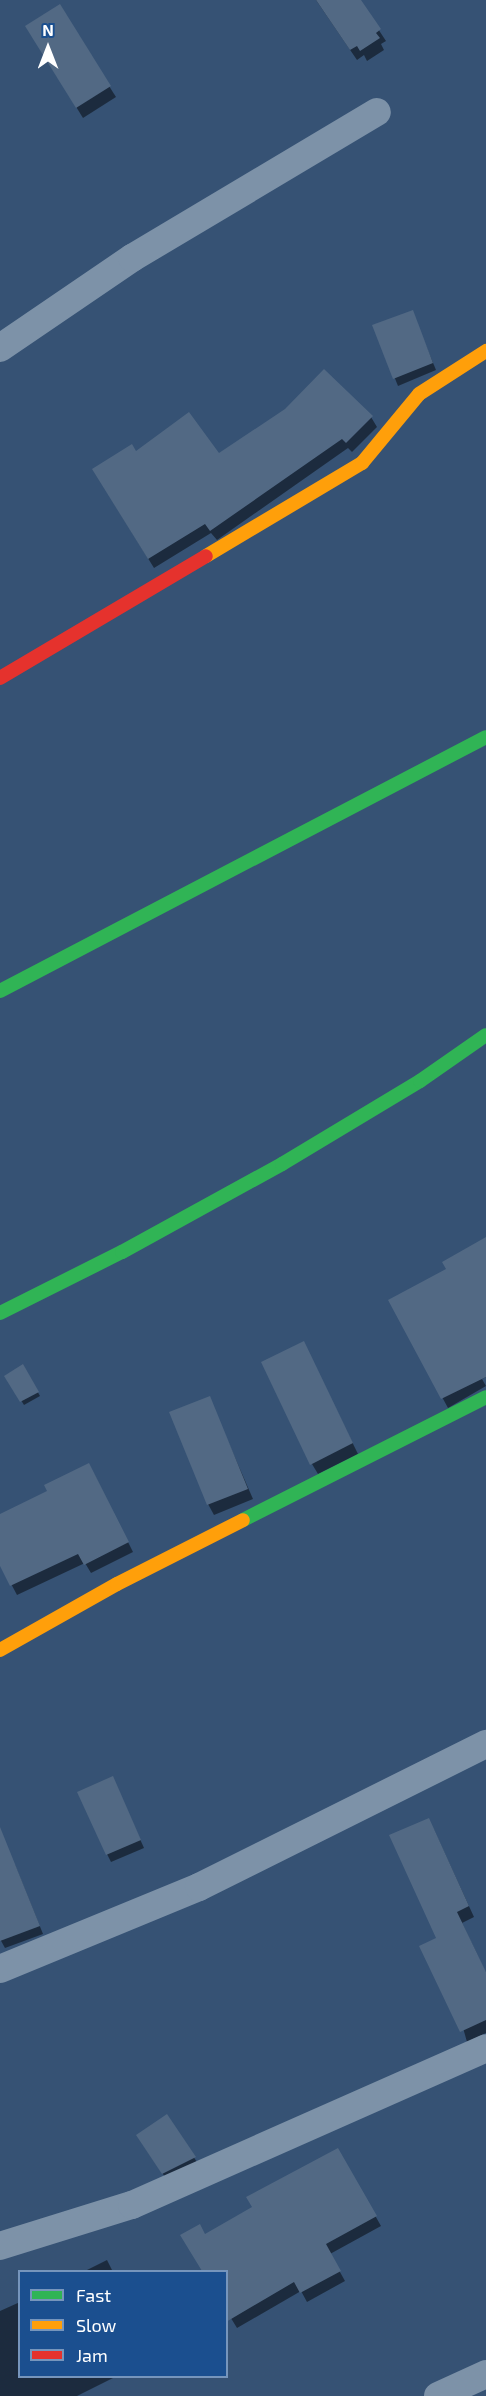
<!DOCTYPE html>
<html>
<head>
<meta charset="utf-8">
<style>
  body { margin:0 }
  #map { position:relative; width:486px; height:2396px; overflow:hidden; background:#365274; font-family:"Exo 2",sans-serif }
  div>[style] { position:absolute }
  .shadow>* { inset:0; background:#0007 }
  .building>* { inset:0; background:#526984 }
  .street>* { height:28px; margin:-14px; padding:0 14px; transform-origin:14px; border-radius:14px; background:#7d92a8 }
  .fast>* { height:14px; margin:-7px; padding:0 7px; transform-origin:7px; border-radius:7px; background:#30b455 }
  .slow>* { height:14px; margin:-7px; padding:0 7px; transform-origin:7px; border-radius:7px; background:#ff9f0a }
  .jam>* { height:14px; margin:-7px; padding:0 7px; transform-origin:7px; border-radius:7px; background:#e5322d }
  span { translate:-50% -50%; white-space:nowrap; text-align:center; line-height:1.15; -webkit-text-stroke:4.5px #1b4f8f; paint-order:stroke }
  .legend { position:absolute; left:18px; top:2270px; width:210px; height:108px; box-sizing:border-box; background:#1b4f8f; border:2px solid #7695bc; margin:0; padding:8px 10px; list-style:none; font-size:18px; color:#fff }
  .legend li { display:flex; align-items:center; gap:12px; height:30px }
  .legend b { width:30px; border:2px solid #7695bc }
  .north { position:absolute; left:18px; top:18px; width:60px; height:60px; -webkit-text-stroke:4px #1b4f8f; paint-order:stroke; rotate:0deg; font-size:16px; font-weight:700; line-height:24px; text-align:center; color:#fff }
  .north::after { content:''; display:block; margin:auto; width:21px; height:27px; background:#fff; clip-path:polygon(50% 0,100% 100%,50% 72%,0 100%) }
</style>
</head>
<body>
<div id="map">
  <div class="shadow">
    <i style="clip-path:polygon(316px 0,359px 0,386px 41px,381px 44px,384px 50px,367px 61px,364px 55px,357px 60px)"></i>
    <i style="clip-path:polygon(59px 7px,116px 97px,83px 118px,33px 37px)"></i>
    <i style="clip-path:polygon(412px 312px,436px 370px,398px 386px,374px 326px)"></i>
    <i style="clip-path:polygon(371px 417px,377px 427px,352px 452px,348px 448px,217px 540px,211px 533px,154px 568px,99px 479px,135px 453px,218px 455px)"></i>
    <i style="clip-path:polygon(486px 1239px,486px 1377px,482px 1379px,486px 1386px,448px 1408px,390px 1301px,448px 1269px)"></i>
    <i style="clip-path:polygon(309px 1354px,358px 1454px,318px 1474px,312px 1464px)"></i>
    <i style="clip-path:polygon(23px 1366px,40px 1396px,24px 1405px,6px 1376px)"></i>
    <i style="clip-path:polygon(209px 1398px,253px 1499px,214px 1515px,208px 1504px)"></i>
    <i style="clip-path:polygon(94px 1474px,133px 1552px,91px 1573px,85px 1563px,17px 1595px,0 1563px,0 1516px)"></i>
    <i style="clip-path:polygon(116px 1785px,144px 1848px,111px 1862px,107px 1854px)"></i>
    <i style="clip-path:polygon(434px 1830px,474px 1917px,462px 1923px,486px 1973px,486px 2033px,467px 2042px,438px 1939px)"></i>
    <i style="clip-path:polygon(15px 1865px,43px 1934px,5px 1948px,0 1939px,0 1870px)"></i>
    <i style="clip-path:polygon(166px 2116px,199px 2165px,167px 2180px,142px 2143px)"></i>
    <i style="clip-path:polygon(338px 2150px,381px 2226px,330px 2254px,345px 2281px,307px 2302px,301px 2291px,237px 2328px,226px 2310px,226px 2272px,204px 2272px,183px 2236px,205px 2236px,254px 2208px)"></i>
    <i style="clip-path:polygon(107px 2260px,113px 2272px,83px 2272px)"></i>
    <i style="clip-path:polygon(20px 2302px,20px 2376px,117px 2376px,77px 2396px,0 2396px,0 2311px)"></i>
  </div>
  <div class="building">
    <i style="clip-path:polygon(316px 0,361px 0,381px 29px,376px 33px,380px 38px,360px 51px,357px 46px,350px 50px)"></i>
    <i style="clip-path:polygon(60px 4px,111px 86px,76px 108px,25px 26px)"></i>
    <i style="clip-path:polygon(413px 310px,433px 363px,393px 379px,372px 325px)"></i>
    <i style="clip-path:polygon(324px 369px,373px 416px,346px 443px,342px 439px,210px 531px,205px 524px,148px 559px,92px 469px,132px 444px,136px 451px,189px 412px,219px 453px,285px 409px)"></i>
    <i style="clip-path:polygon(486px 1237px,486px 1377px,441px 1399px,388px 1300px,446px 1269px,442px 1262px)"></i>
    <i style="clip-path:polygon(304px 1341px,353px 1443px,310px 1465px,261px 1362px)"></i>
    <i style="clip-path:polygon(23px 1364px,39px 1392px,20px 1402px,4px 1376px)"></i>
    <i style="clip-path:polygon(210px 1396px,248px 1489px,207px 1505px,169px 1412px)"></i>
    <i style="clip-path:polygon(89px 1463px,129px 1542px,84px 1565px,78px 1554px,10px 1586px,0 1566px,0 1514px,47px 1491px,44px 1485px)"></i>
    <i style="clip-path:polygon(113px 1776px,141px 1840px,106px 1855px,77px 1792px)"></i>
    <i style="clip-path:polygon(429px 1818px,469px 1906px,457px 1912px,486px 1972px,486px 2020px,460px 2032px,419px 1946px,436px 1938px,389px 1835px)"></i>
    <i style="clip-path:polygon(0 1827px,40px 1926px,0 1941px)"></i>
    <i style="clip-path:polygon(167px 2114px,196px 2157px,162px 2174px,136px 2135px)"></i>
    <i style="clip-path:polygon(338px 2148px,377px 2216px,326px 2244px,341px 2271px,300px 2293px,294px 2282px,226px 2322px,226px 2271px,202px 2271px,180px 2235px,200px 2224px,205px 2234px,252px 2207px,246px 2197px)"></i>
  </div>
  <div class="street">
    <i style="left:0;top:348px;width:160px;rotate:-34.3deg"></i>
    <i style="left:132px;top:258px;width:285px;rotate:-30.8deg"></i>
    <i style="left:0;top:1969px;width:215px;rotate:-22.4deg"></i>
    <i style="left:199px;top:1887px;width:321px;rotate:-26.5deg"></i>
    <i style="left:0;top:2246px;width:138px;rotate:-17.3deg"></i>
    <i style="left:132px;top:2205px;width:387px;rotate:-23.9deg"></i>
    <i style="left:438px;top:2396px;width:53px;rotate:-24.6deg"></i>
  </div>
  <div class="fast">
    <i style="left:0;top:991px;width:548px;rotate:-27.59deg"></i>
    <i style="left:0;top:1313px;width:136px;rotate:-26.6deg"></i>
    <i style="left:122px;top:1252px;width:183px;rotate:-28.8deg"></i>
    <i style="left:282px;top:1164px;width:161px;rotate:-31deg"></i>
    <i style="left:420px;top:1081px;width:80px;rotate:-34.9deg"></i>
    <i style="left:243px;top:1520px;width:272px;rotate:-26.8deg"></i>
  </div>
  <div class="slow">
    <i style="left:206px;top:556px;width:182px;rotate:-30.8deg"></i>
    <i style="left:362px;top:463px;width:89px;rotate:-50.4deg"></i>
    <i style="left:419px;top:394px;width:80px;rotate:-32.7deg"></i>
    <i style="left:0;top:1650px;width:134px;rotate:-29.4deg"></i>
    <i style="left:117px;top:1584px;width:141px;rotate:-26.9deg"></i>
  </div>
  <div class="jam">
    <i style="left:0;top:678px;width:239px;rotate:-30.6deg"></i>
  </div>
  <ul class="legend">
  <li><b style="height:8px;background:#30b455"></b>Fast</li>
  <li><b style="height:8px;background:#ff9f0a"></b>Slow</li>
  <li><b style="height:8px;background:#e5322d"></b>Jam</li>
  </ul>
  <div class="north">N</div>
</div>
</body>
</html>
